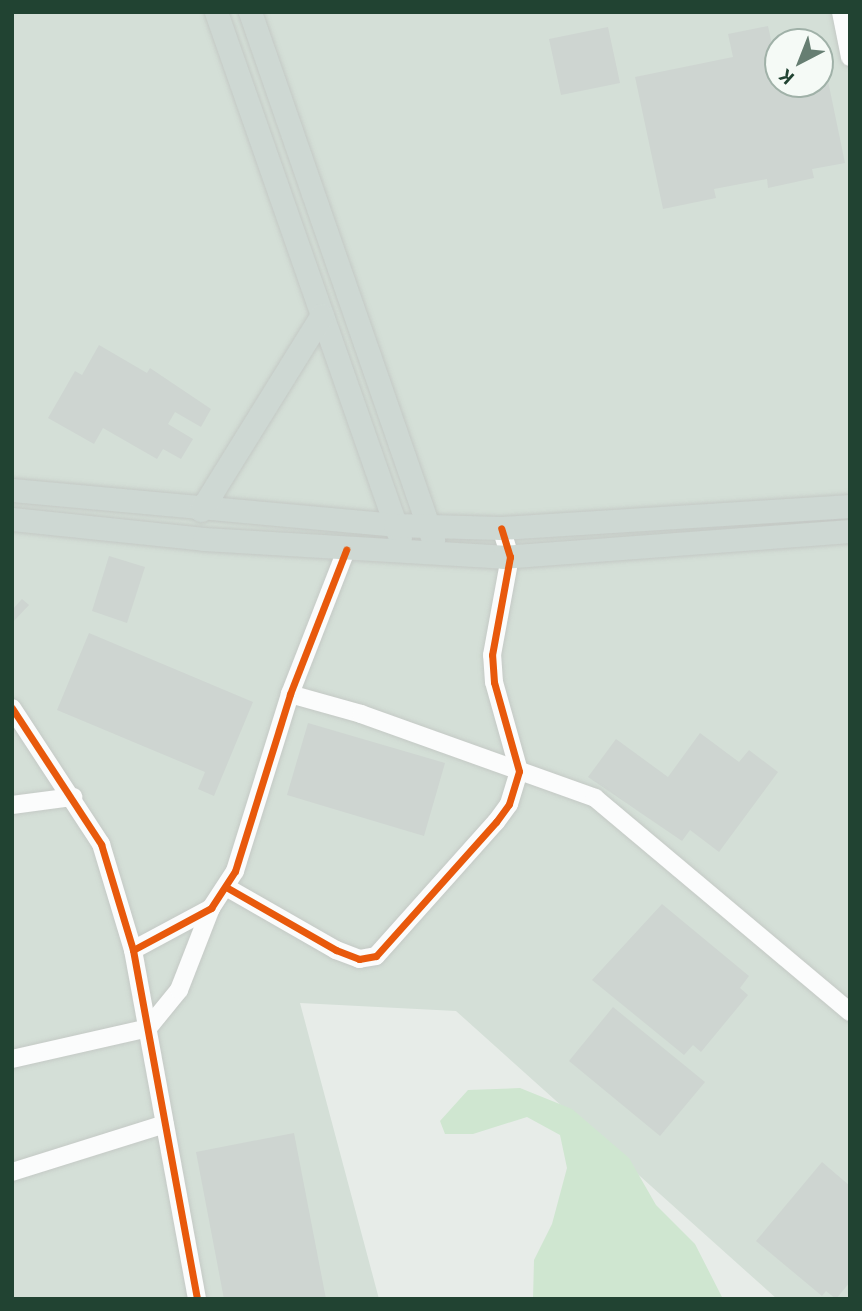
<!DOCTYPE html>
<html>
<head>
<meta charset="utf-8">
<style>
  body { margin:0 }
  #map { position:relative; width:862px; height:1311px; overflow:hidden; background:#e7ece8; font-family:"Exo 2",sans-serif }
  div>[style] { position:absolute }
  .built>* { inset:0; background:#d4dfd7 }
  .green>* { inset:0; background:#cfe6d0 }
  .building>* { inset:0; background:#ced5d1 }
  .roads { filter:drop-shadow(0 0 2px #c4c9c5) drop-shadow(0 0 2px #c4c9c5) }
  .minor>* { height:18px; margin:-9px; padding:0 9px; transform-origin:9px; border-radius:9px; background:#fbfcfc }
  .major>* { height:23px; margin:-11.5px; padding:0 11.5px; transform-origin:11.5px; border-radius:11.5px; background:#ced8d3 }
  .cycleway>* { height:7px; margin:-3.5px; padding:0 3.5px; transform-origin:3.5px; border-radius:3.5px; background:#e8590c }
  span { translate:-50% -50%; white-space:nowrap; text-align:center; line-height:1.15; -webkit-text-stroke:5px #f5faf6; paint-order:stroke }
  .frame { position:absolute; inset:0; border:14px solid #214332; pointer-events:none }
  .north { position:absolute; left:764px; top:28px; width:70px; height:70px; box-sizing:border-box; background:#f5faf6; border:2px solid #a0b1a8; border-radius:50%; rotate:222deg; font-size:19px; font-weight:700; line-height:28px; text-align:center; color:#214332 }
  .north::after { content:''; display:block; margin:auto; width:24px; height:32px; background:#667e72; clip-path:polygon(50% 0,100% 100%,50% 72%,0 100%) }
</style>
</head>
<body>
<div id="map">
  <div class="built">
    <i style="clip-path:polygon(evenodd,12px 12px,850px 12px,850px 1299px,777px 1299px,456px 1011px,300px 1003px,379px 1299px,12px 1299px,12px 12px,778px 42px,820px 42px,820px 84px,778px 84px,778px 42px)"></i>
  </div>
  <div class="green">
    <i style="clip-path:polygon(520px 1088px,572px 1109px,629px 1158px,656px 1205px,695px 1244px,723px 1299px,533px 1299px,534px 1260px,552px 1224px,567px 1168px,560px 1135px,527px 1117px,473px 1134px,445px 1134px,440px 1121px,468px 1090px)"></i>
  </div>
  <div class="building">
    <i style="clip-path:polygon(768px 26px,773px 49px,778px 48px,778px 84px,820px 84px,821px 47px,845px 163px,812px 169px,814px 178px,768px 188px,767px 179px,714px 189px,716px 198px,663px 209px,635px 77px,733px 57px,728px 34px)"></i>
    <i style="clip-path:polygon(608px 27px,620px 83px,561px 95px,549px 39px)"></i>
    <i style="clip-path:polygon(99px 345px,147px 373px,150px 368px,211px 409px,201px 427px,175px 412px,168px 424px,193px 439px,181px 459px,163px 449px,157px 459px,103px 428px,94px 444px,48px 418px,75px 371px,82px 375px)"></i>
    <i style="clip-path:polygon(109px 556px,145px 567px,127px 623px,92px 611px)"></i>
    <i style="clip-path:polygon(22px 599px,29px 605px,12px 623px,12px 610px)"></i>
    <i style="clip-path:polygon(89px 633px,253px 702px,214px 796px,198px 789px,205px 772px,57px 710px)"></i>
    <i style="clip-path:polygon(308px 723px,445px 763px,424px 836px,287px 795px)"></i>
    <i style="clip-path:polygon(700px 733px,739px 762px,749px 750px,778px 772px,719px 852px,690px 830px,682px 841px,588px 777px,616px 739px,668px 777px)"></i>
    <i style="clip-path:polygon(662px 904px,749px 976px,740px 988px,748px 995px,701px 1052px,693px 1045px,684px 1055px,592px 980px)"></i>
    <i style="clip-path:polygon(613px 1007px,705px 1082px,660px 1136px,569px 1061px)"></i>
    <i style="clip-path:polygon(294px 1133px,326px 1299px,224px 1299px,196px 1152px)"></i>
    <i style="clip-path:polygon(822px 1162px,850px 1186px,850px 1282px,836px 1299px,826px 1291px,822px 1296px,756px 1241px)"></i>
  </div>
  <div class="roads">
    <div class="minor">
      <i style="left:841px;top:12px;width:46px;rotate:78.7deg"></i>
      <i style="left:290px;top:694px;width:74px;rotate:15.7deg"></i>
      <i style="left:361px;top:714px;width:249px;rotate:19.7deg"></i>
      <i style="left:595px;top:798px;width:333px;rotate:40deg"></i>
      <i style="left:12px;top:708px;width:163px;rotate:56.8deg"></i>
      <i style="left:101px;top:844px;width:111px;rotate:73.2deg"></i>
      <i style="left:133px;top:950px;width:89px;rotate:-28.3deg"></i>
      <i style="left:211px;top:908px;width:44px;rotate:-57deg"></i>
      <i style="left:235px;top:871px;width:185px;rotate:-72.7deg"></i>
      <i style="left:290px;top:694px;width:155px;rotate:-68.7deg"></i>
      <i style="left:12px;top:805px;width:62px;rotate:-7.5deg"></i>
      <i style="left:226px;top:887px;width:127px;rotate:29.8deg"></i>
      <i style="left:336px;top:950px;width:25px;rotate:21deg"></i>
      <i style="left:359px;top:959px;width:17px;rotate:-10deg"></i>
      <i style="left:376px;top:956px;width:180px;rotate:-48.2deg"></i>
      <i style="left:496px;top:822px;width:22px;rotate:-54deg"></i>
      <i style="left:509px;top:804px;width:34px;rotate:-73deg"></i>
      <i style="left:519px;top:771px;width:92px;rotate:-105.7deg"></i>
      <i style="left:494px;top:682px;width:27px;rotate:-94deg"></i>
      <i style="left:492px;top:655px;width:100px;rotate:-79.6deg"></i>
      <i style="left:510px;top:557px;width:30px;rotate:-107deg"></i>
      <i style="left:133px;top:950px;width:355px;rotate:79.6deg"></i>
      <i style="left:12px;top:1059px;width:139px;rotate:-12.8deg"></i>
      <i style="left:148px;top:1028px;width:49px;rotate:-50.8deg"></i>
      <i style="left:179px;top:990px;width:88px;rotate:-68.7deg"></i>
      <i style="left:12px;top:1172px;width:160px;rotate:-17.4deg"></i>
    </div>
    <div class="major">
      <i style="left:216px;top:12px;width:557px;rotate:70.72deg"></i>
      <i style="left:250px;top:12px;width:559px;rotate:70.88deg"></i>
      <i style="left:12px;top:490px;width:385px;rotate:5.2deg"></i>
      <i style="left:395px;top:525px;width:106px;rotate:1.6deg"></i>
      <i style="left:501px;top:528px;width:350px;rotate:-3.6deg"></i>
      <i style="left:201px;top:510px;width:229px;rotate:-58.2deg"></i>
      <i style="left:12px;top:519px;width:193px;rotate:5.9deg"></i>
      <i style="left:204px;top:539px;width:300px;rotate:3.4deg"></i>
      <i style="left:503px;top:557px;width:348px;rotate:-4.3deg"></i>
    </div>
  </div>
  <div class="cycleway">
    <i style="left:12px;top:708px;width:163px;rotate:56.8deg"></i>
    <i style="left:101px;top:844px;width:111px;rotate:73.2deg"></i>
    <i style="left:133px;top:950px;width:89px;rotate:-28.3deg"></i>
    <i style="left:211px;top:908px;width:44px;rotate:-57deg"></i>
    <i style="left:235px;top:871px;width:185px;rotate:-72.7deg"></i>
    <i style="left:290px;top:694px;width:155px;rotate:-68.7deg"></i>
    <i style="left:226px;top:887px;width:127px;rotate:29.8deg"></i>
    <i style="left:336px;top:950px;width:25px;rotate:21deg"></i>
    <i style="left:359px;top:959px;width:17px;rotate:-10deg"></i>
    <i style="left:376px;top:956px;width:180px;rotate:-48.2deg"></i>
    <i style="left:496px;top:822px;width:22px;rotate:-54deg"></i>
    <i style="left:509px;top:804px;width:34px;rotate:-73deg"></i>
    <i style="left:519px;top:771px;width:92px;rotate:-105.7deg"></i>
    <i style="left:494px;top:682px;width:27px;rotate:-94deg"></i>
    <i style="left:492px;top:655px;width:100px;rotate:-79.6deg"></i>
    <i style="left:510px;top:557px;width:30px;rotate:-107deg"></i>
    <i style="left:133px;top:950px;width:355px;rotate:79.6deg"></i>
  </div>
  <div class="frame"></div>
  <div class="north">K</div>
</div>
</body>
</html>
